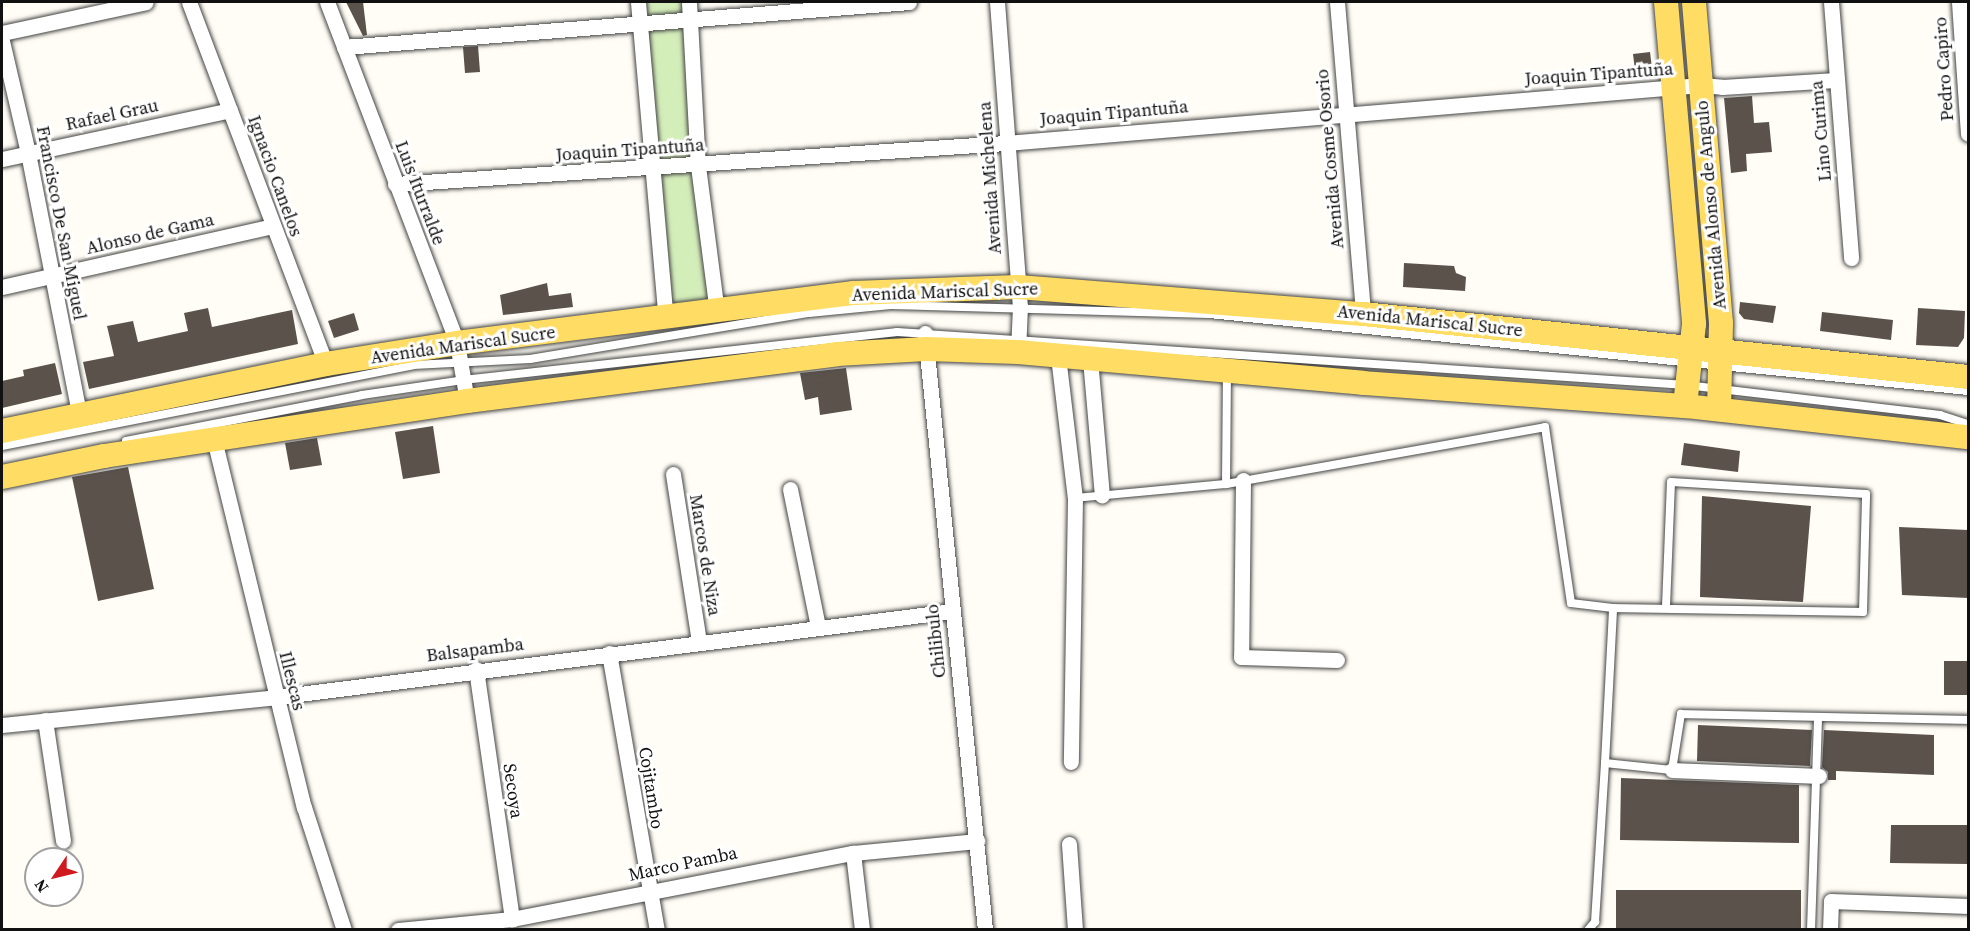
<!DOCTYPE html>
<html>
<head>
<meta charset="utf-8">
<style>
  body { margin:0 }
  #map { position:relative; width:1970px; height:931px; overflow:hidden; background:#fffdf5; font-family:"Source Serif 4",serif }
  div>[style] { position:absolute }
  .green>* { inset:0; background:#d4eeba }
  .building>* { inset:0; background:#5b524c }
  .roads { filter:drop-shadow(0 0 2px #444) drop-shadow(0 0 2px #444) }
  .service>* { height:8px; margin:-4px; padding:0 4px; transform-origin:4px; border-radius:4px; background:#fff }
  .minor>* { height:15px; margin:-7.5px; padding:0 7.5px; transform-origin:7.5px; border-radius:7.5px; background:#fff }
  .primary>* { height:24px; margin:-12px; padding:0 12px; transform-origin:12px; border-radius:12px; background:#ffdd65 }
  span { translate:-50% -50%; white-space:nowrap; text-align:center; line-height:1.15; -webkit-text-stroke:6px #fff; paint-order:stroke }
  .street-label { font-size:18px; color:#111 }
  .frame { position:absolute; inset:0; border:3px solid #111; pointer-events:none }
  .north { position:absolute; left:24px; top:847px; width:60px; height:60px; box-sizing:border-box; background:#fff; border:2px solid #a0a0a0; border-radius:50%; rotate:235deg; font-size:16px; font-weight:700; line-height:24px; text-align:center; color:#111 }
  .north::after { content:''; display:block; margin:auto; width:21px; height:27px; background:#cf1b1f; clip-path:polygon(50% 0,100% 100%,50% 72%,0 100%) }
</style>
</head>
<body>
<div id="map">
  <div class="green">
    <i style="clip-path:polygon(638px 2px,689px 2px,717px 312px,666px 319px)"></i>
  </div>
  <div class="building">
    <i style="clip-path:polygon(346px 2px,363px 2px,367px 35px,363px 36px)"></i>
    <i style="clip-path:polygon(478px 46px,480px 72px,465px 73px,463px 47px)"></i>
    <i style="clip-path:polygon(1650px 52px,1653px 76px,1636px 78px,1633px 54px)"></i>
    <i style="clip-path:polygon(1752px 96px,1754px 123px,1769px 122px,1772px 152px,1746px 154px,1747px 171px,1731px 173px,1724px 98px)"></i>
    <i style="clip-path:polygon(1404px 263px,1454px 266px,1456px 273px,1466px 277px,1465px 291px,1403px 287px)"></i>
    <i style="clip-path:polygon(547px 283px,549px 296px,571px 293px,573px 307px,503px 315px,500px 295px)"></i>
    <i style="clip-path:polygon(1740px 302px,1776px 306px,1773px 323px,1744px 319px,1739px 313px)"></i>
    <i style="clip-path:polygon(208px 308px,212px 327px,292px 310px,298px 344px,89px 389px,83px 362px,114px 356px,107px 326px,133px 321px,138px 342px,188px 331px,184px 313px)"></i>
    <i style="clip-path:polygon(1918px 308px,1965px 311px,1964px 338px,1958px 347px,1916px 345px)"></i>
    <i style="clip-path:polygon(1822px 312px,1893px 320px,1891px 340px,1820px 331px)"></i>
    <i style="clip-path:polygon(354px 313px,359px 330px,334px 338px,328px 321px)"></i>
    <i style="clip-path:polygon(55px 363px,62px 394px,2px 408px,2px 381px,24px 376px,23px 370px)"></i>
    <i style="clip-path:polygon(846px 368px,852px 410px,820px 415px,818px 397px,805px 400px,800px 373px)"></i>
    <i style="clip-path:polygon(433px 426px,440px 473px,403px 479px,395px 432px)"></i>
    <i style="clip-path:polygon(317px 438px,322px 465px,290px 470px,285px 443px)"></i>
    <i style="clip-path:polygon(1684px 443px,1740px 451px,1738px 472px,1681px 465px)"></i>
    <i style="clip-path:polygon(128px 467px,154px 589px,98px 601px,72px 477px)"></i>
    <i style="clip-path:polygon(1702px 496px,1811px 506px,1803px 602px,1700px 597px)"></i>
    <i style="clip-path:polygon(1899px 527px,1968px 530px,1968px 598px,1902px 595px)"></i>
    <i style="clip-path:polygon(1944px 661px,1968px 661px,1968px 695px,1944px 695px)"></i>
    <i style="clip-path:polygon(1698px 725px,1812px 730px,1810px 766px,1697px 761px)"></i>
    <i style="clip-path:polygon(1824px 730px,1934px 735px,1934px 775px,1836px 771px,1836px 780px,1828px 780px,1828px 772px,1822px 767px)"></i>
    <i style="clip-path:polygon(1621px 778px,1799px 785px,1799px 843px,1620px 840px)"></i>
    <i style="clip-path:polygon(1891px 825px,1968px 825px,1968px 864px,1890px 863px)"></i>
    <i style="clip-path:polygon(1616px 890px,1801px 890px,1801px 930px,1616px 930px)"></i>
  </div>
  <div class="roads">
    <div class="service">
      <i style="left:126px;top:441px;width:240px;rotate:-11deg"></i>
      <i style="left:362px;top:395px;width:102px;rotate:-8.4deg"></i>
      <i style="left:463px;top:380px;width:437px;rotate:-6.3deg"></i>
      <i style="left:897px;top:332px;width:791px;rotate:3.84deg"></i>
      <i style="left:1686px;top:385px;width:256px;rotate:6.7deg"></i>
      <i style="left:1940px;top:415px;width:29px;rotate:18deg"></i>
      <i style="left:2px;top:446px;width:419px;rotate:-11.1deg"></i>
      <i style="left:413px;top:365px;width:117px;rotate:-2.9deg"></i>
      <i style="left:530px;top:359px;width:283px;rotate:-9.4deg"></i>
      <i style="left:809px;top:313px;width:82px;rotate:-5.6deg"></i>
      <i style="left:891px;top:305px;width:318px;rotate:1.6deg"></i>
      <i style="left:1209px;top:314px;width:763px;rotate:5.79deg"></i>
      <i style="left:1226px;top:484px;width:110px;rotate:-89.5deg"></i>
      <i style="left:1075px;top:498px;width:152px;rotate:-5.3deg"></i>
      <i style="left:1226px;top:484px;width:324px;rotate:-10.1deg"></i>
      <i style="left:1545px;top:427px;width:178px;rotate:81.6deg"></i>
      <i style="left:1571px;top:603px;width:42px;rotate:6.8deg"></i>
      <i style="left:1605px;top:763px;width:155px;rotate:-87deg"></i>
      <i style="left:1613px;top:608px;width:250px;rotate:0.9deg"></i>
      <i style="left:1863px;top:612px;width:118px;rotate:-88.5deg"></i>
      <i style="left:1866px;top:494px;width:195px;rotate:-176.5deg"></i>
      <i style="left:1671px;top:482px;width:126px;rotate:92.3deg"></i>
      <i style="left:1588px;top:930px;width:11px;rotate:-49deg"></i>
      <i style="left:1595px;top:922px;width:159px;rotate:-86.4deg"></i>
      <i style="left:1605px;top:763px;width:67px;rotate:6deg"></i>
      <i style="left:1672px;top:770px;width:57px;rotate:-80.9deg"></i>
      <i style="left:1681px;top:714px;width:287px;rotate:1.2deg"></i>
      <i style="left:1811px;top:930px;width:213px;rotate:-88.1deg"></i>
    </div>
    <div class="minor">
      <i style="left:189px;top:2px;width:387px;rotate:69.3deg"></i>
      <i style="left:327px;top:2px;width:365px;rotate:69.1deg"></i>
      <i style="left:457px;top:343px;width:59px;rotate:80.2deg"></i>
      <i style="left:638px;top:2px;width:318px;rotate:85deg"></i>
      <i style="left:689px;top:2px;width:164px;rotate:86.9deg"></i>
      <i style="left:698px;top:166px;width:147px;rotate:82.6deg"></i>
      <i style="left:997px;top:2px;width:305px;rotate:85.7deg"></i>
      <i style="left:1020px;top:306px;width:46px;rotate:92.5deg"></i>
      <i style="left:1337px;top:2px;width:313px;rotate:85.2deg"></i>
      <i style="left:1831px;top:2px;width:257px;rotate:85.5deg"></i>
      <i style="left:1959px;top:2px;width:132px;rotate:86.1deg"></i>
      <i style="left:2px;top:33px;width:147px;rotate:-12.1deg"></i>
      <i style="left:2px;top:41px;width:115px;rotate:76.9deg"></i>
      <i style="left:28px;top:153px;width:266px;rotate:78.9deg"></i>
      <i style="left:344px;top:47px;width:567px;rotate:-4.55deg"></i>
      <i style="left:2px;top:159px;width:233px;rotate:-12.1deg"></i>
      <i style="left:395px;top:184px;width:612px;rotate:-3.84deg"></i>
      <i style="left:1006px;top:143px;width:697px;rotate:-4.77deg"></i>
      <i style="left:1701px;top:85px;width:21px;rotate:5deg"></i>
      <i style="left:1722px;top:87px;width:114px;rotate:-3.5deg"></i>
      <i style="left:2px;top:287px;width:277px;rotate:-12.7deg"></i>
      <i style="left:925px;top:333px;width:600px;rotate:84.26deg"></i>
      <i style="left:1058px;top:356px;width:143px;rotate:83.2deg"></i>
      <i style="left:1075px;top:498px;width:264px;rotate:90.9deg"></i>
      <i style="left:1090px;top:359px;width:137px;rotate:85deg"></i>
      <i style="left:214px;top:439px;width:379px;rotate:76.3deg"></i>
      <i style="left:304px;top:807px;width:129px;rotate:72deg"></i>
      <i style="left:673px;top:474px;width:170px;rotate:81.2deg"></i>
      <i style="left:1243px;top:480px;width:177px;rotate:90.6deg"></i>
      <i style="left:1241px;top:657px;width:96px;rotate:1.8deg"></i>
      <i style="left:790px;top:489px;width:141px;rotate:78.5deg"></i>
      <i style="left:609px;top:653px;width:281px;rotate:80.2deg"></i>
      <i style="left:476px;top:669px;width:253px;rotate:81.8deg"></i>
      <i style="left:45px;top:720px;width:122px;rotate:81.5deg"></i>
      <i style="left:2px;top:725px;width:275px;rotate:-5.8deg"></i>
      <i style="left:276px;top:697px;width:682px;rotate:-7.24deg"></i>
      <i style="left:1672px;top:770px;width:147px;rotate:2.3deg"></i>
      <i style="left:1069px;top:844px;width:86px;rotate:86deg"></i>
      <i style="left:853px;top:853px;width:78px;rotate:83.3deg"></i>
      <i style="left:398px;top:930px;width:115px;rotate:-5.5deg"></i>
      <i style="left:512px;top:919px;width:347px;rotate:-11deg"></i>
      <i style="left:853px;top:853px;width:125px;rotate:-5.5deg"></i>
      <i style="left:1830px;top:930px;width:29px;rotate:-88deg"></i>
      <i style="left:1831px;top:901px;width:137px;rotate:2.1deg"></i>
    </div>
    <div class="primary">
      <i style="left:1666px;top:2px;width:323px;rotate:85deg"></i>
      <i style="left:1694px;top:324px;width:82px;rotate:96.3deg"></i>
      <i style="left:1694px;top:2px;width:322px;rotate:85.2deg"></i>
      <i style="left:1721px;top:323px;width:86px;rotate:91.3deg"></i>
      <i style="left:2px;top:431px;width:331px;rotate:-11.7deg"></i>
      <i style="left:326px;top:364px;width:133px;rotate:-9.1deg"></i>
      <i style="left:457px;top:343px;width:400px;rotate:-7.2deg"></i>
      <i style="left:854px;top:293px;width:164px;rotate:-2.1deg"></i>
      <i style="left:1018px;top:287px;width:346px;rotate:4.5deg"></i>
      <i style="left:1363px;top:314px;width:608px;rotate:5.94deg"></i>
      <i style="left:2px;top:477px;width:104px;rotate:-11.6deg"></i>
      <i style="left:104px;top:456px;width:367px;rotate:-8.6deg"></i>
      <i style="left:467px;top:401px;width:373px;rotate:-7.2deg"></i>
      <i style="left:837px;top:354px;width:89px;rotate:-3.2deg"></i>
      <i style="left:926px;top:349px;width:92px;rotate:1.9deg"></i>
      <i style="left:1018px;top:352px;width:346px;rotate:5.1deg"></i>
      <i style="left:1363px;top:383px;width:323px;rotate:4.1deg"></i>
      <i style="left:1685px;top:406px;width:285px;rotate:6.3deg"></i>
    </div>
  </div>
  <div class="street-label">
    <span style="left:1944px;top:69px;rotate:-94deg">Pedro Capiro</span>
    <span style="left:1599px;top:74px;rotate:-4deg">Joaquin Tipantuña</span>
    <span style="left:1114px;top:113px;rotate:-5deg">Joaquin Tipantuña</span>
    <span style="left:112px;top:115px;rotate:-12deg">Rafael Grau</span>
    <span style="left:1821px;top:131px;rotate:-95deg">Lino Curima</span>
    <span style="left:630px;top:150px;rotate:-4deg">Joaquin Tipantuña</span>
    <span style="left:1330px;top:159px;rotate:-95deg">Avenida Cosme Osorio</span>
    <span style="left:275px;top:176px;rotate:70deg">Ignacio Canelos</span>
    <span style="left:990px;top:178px;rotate:-94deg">Avenida Michelena</span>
    <span style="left:420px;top:193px;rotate:69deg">Luis Iturralde</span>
    <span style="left:1711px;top:205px;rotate:-95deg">Avenida Alonso de Angulo</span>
    <span style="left:61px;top:223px;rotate:79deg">Francisco De San Miguel</span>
    <span style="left:150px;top:234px;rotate:-13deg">Alonso de Gama</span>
    <span style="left:945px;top:292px;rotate:-2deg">Avenida Mariscal Sucre</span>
    <span style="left:1430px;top:321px;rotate:6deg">Avenida Mariscal Sucre</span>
    <span style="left:463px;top:345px;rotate:-8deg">Avenida Mariscal Sucre</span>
    <span style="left:705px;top:555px;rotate:81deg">Marcos de Niza</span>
    <span style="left:936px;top:641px;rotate:-96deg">Chilibulo</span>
    <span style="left:475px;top:650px;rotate:-7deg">Balsapamba</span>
    <span style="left:292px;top:681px;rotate:76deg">Illescas</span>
    <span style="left:651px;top:788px;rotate:81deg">Cojitambo</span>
    <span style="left:513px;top:791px;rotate:82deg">Secoya</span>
    <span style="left:683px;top:864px;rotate:-12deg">Marco Pamba</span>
  </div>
  <div class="frame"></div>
  <div class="north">N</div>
</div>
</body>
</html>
